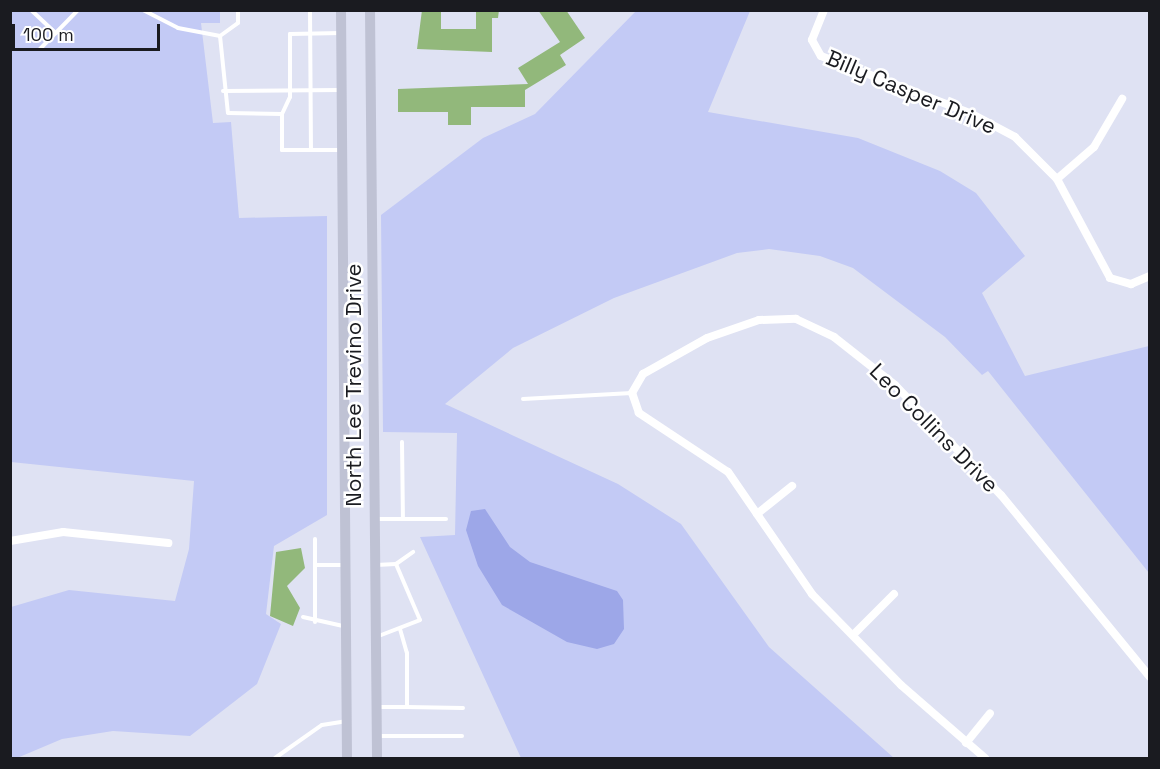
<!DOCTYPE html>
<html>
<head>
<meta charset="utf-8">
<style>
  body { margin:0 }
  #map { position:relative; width:1160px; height:769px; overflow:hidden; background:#dfe2f3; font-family:"Space Grotesk",sans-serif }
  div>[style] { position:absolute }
  .green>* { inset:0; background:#c3caf5 }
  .water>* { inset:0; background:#9da7e8 }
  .building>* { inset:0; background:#92b87b }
  .lane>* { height:4px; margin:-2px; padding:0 2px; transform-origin:2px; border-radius:2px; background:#fff }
  .street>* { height:8px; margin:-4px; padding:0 4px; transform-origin:4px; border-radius:4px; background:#fff }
  .secondary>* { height:10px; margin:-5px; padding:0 5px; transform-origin:5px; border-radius:5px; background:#bfc2d4 }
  span { translate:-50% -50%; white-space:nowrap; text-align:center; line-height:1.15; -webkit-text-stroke:5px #fff; paint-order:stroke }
  .street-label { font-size:22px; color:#1a1b20 }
  .frame { position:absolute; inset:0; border:12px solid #1a1b20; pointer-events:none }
  .scale { position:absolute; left:12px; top:24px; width:148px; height:27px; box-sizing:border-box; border:3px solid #1a1b20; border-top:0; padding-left:8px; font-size:18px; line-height:21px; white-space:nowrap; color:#1a1b20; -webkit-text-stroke:4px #fff; paint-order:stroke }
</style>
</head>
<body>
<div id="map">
  <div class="green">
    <i style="clip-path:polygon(10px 11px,220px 11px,220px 23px,201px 23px,213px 123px,231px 122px,239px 218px,327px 216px,327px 515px,274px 546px,266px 614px,281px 624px,257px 684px,190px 736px,113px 731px,62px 739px,17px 758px,10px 758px,11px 607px,69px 590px,175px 601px,189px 549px,194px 481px,11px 462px)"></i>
    <i style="clip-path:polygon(636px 11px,750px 11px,708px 112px,858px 138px,940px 171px,976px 193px,1025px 256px,982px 293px,1025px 376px,1149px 346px,1149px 573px,988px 371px,982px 375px,945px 337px,853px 268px,820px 256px,769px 249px,737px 253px,614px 298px,513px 348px,445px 404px,618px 484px,681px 524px,769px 647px,894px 758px,521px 758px,420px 537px,455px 535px,457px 433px,383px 432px,381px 215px,483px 138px,535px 114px)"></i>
  </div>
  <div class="water">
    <i style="clip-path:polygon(485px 509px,510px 547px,530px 562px,617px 591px,623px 600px,624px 629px,614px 644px,597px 649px,567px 642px,502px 605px,478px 566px,466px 530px,471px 511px)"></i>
  </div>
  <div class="building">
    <i style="clip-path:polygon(422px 10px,441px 10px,441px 29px,476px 29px,476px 10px,499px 10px,498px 18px,492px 18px,492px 52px,417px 49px)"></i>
    <i style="clip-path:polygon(538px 10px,566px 10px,585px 38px,560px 55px,566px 65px,525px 90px,525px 107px,471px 107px,471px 125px,448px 125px,448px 112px,398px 112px,398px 89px,528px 84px,518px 68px,560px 42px)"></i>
    <i style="clip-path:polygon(301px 548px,305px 568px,287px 586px,300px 608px,293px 626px,270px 616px,276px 552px)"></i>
  </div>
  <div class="lane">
    <i style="left:31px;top:10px;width:34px;rotate:43deg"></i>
    <i style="left:143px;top:10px;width:39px;rotate:27deg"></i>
    <i style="left:178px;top:28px;width:43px;rotate:10.8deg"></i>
    <i style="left:220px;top:36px;width:22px;rotate:-36deg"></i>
    <i style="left:238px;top:23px;width:13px;rotate:-90deg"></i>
    <i style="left:310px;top:10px;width:140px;rotate:89.6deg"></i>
    <i style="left:220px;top:36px;width:77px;rotate:84.1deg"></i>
    <i style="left:228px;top:113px;width:54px;rotate:1.1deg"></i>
    <i style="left:40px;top:49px;width:54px;rotate:-45.7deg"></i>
    <i style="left:223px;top:91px;width:117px;rotate:-0.5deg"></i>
    <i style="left:340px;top:150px;width:58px;rotate:180deg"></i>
    <i style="left:282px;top:150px;width:36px;rotate:-90deg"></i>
    <i style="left:282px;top:114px;width:19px;rotate:-65deg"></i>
    <i style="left:290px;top:97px;width:63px;rotate:-90deg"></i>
    <i style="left:290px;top:34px;width:51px;rotate:-1.1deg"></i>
    <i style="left:523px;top:399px;width:109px;rotate:-3.2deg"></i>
    <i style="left:402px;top:442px;width:77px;rotate:89.3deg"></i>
    <i style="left:375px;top:519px;width:71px"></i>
    <i style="left:315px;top:539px;width:83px;rotate:90deg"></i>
    <i style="left:315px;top:565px;width:29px"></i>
    <i style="left:376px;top:565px;width:20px;rotate:-3deg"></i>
    <i style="left:303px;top:617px;width:41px;rotate:12.7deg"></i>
    <i style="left:400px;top:629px;width:25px;rotate:74deg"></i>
    <i style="left:407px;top:653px;width:54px;rotate:90deg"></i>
    <i style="left:407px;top:707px;width:56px;rotate:1deg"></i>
    <i style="left:376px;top:637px;width:47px;rotate:-21.1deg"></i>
    <i style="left:420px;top:620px;width:61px;rotate:-113.2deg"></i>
    <i style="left:396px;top:564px;width:21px;rotate:-35deg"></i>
    <i style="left:378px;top:707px;width:29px"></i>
    <i style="left:377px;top:736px;width:85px"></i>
    <i style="left:275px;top:758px;width:57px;rotate:-35.1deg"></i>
    <i style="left:322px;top:725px;width:24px;rotate:-9deg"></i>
  </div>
  <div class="street">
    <i style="left:824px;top:10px;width:32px;rotate:112deg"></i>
    <i style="left:812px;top:40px;width:18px;rotate:61deg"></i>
    <i style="left:821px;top:56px;width:162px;rotate:21deg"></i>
    <i style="left:972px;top:114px;width:49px;rotate:28.1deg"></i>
    <i style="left:1015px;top:137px;width:59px;rotate:45deg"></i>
    <i style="left:1057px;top:179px;width:112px;rotate:61.8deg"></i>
    <i style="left:1110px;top:278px;width:22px;rotate:16deg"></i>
    <i style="left:1131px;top:284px;width:21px;rotate:-23deg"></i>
    <i style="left:1057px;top:179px;width:49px;rotate:-40.9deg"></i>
    <i style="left:1094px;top:147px;width:56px;rotate:-59.7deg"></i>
    <i style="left:757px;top:514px;width:45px;rotate:-38.7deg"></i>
    <i style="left:10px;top:541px;width:54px;rotate:-9.6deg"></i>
    <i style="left:63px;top:532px;width:106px;rotate:6deg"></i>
    <i style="left:853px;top:635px;width:58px;rotate:-45deg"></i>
    <i style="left:966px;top:743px;width:38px;rotate:-51deg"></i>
    <i style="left:985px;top:758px;width:111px;rotate:-139deg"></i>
    <i style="left:901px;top:685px;width:127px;rotate:-134.4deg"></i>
    <i style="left:812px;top:594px;width:148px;rotate:-124.5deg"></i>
    <i style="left:728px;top:472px;width:107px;rotate:-146.5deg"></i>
    <i style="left:639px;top:413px;width:21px;rotate:-109deg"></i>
    <i style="left:632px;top:393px;width:22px;rotate:-60deg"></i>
    <i style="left:643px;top:374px;width:73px;rotate:-29.4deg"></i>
    <i style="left:707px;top:338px;width:55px;rotate:-19.1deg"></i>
    <i style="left:759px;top:320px;width:37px;rotate:-2deg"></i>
    <i style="left:796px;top:319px;width:42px;rotate:25.3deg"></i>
    <i style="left:834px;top:337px;width:78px;rotate:38.2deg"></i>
    <i style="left:895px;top:385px;width:153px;rotate:46.1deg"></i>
    <i style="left:1001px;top:495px;width:235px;rotate:50.7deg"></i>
  </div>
  <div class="secondary">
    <i style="left:341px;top:10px;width:748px;rotate:89.54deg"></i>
    <i style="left:370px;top:10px;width:748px;rotate:89.46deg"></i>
  </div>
  <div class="street-label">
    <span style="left:911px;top:92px;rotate:23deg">Billy Casper Drive</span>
    <span style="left:354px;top:385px;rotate:-90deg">North Lee Trevino Drive</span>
    <span style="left:934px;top:428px;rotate:45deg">Leo Collins Drive</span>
  </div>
  <div class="frame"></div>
  <div class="scale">100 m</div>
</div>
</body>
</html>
